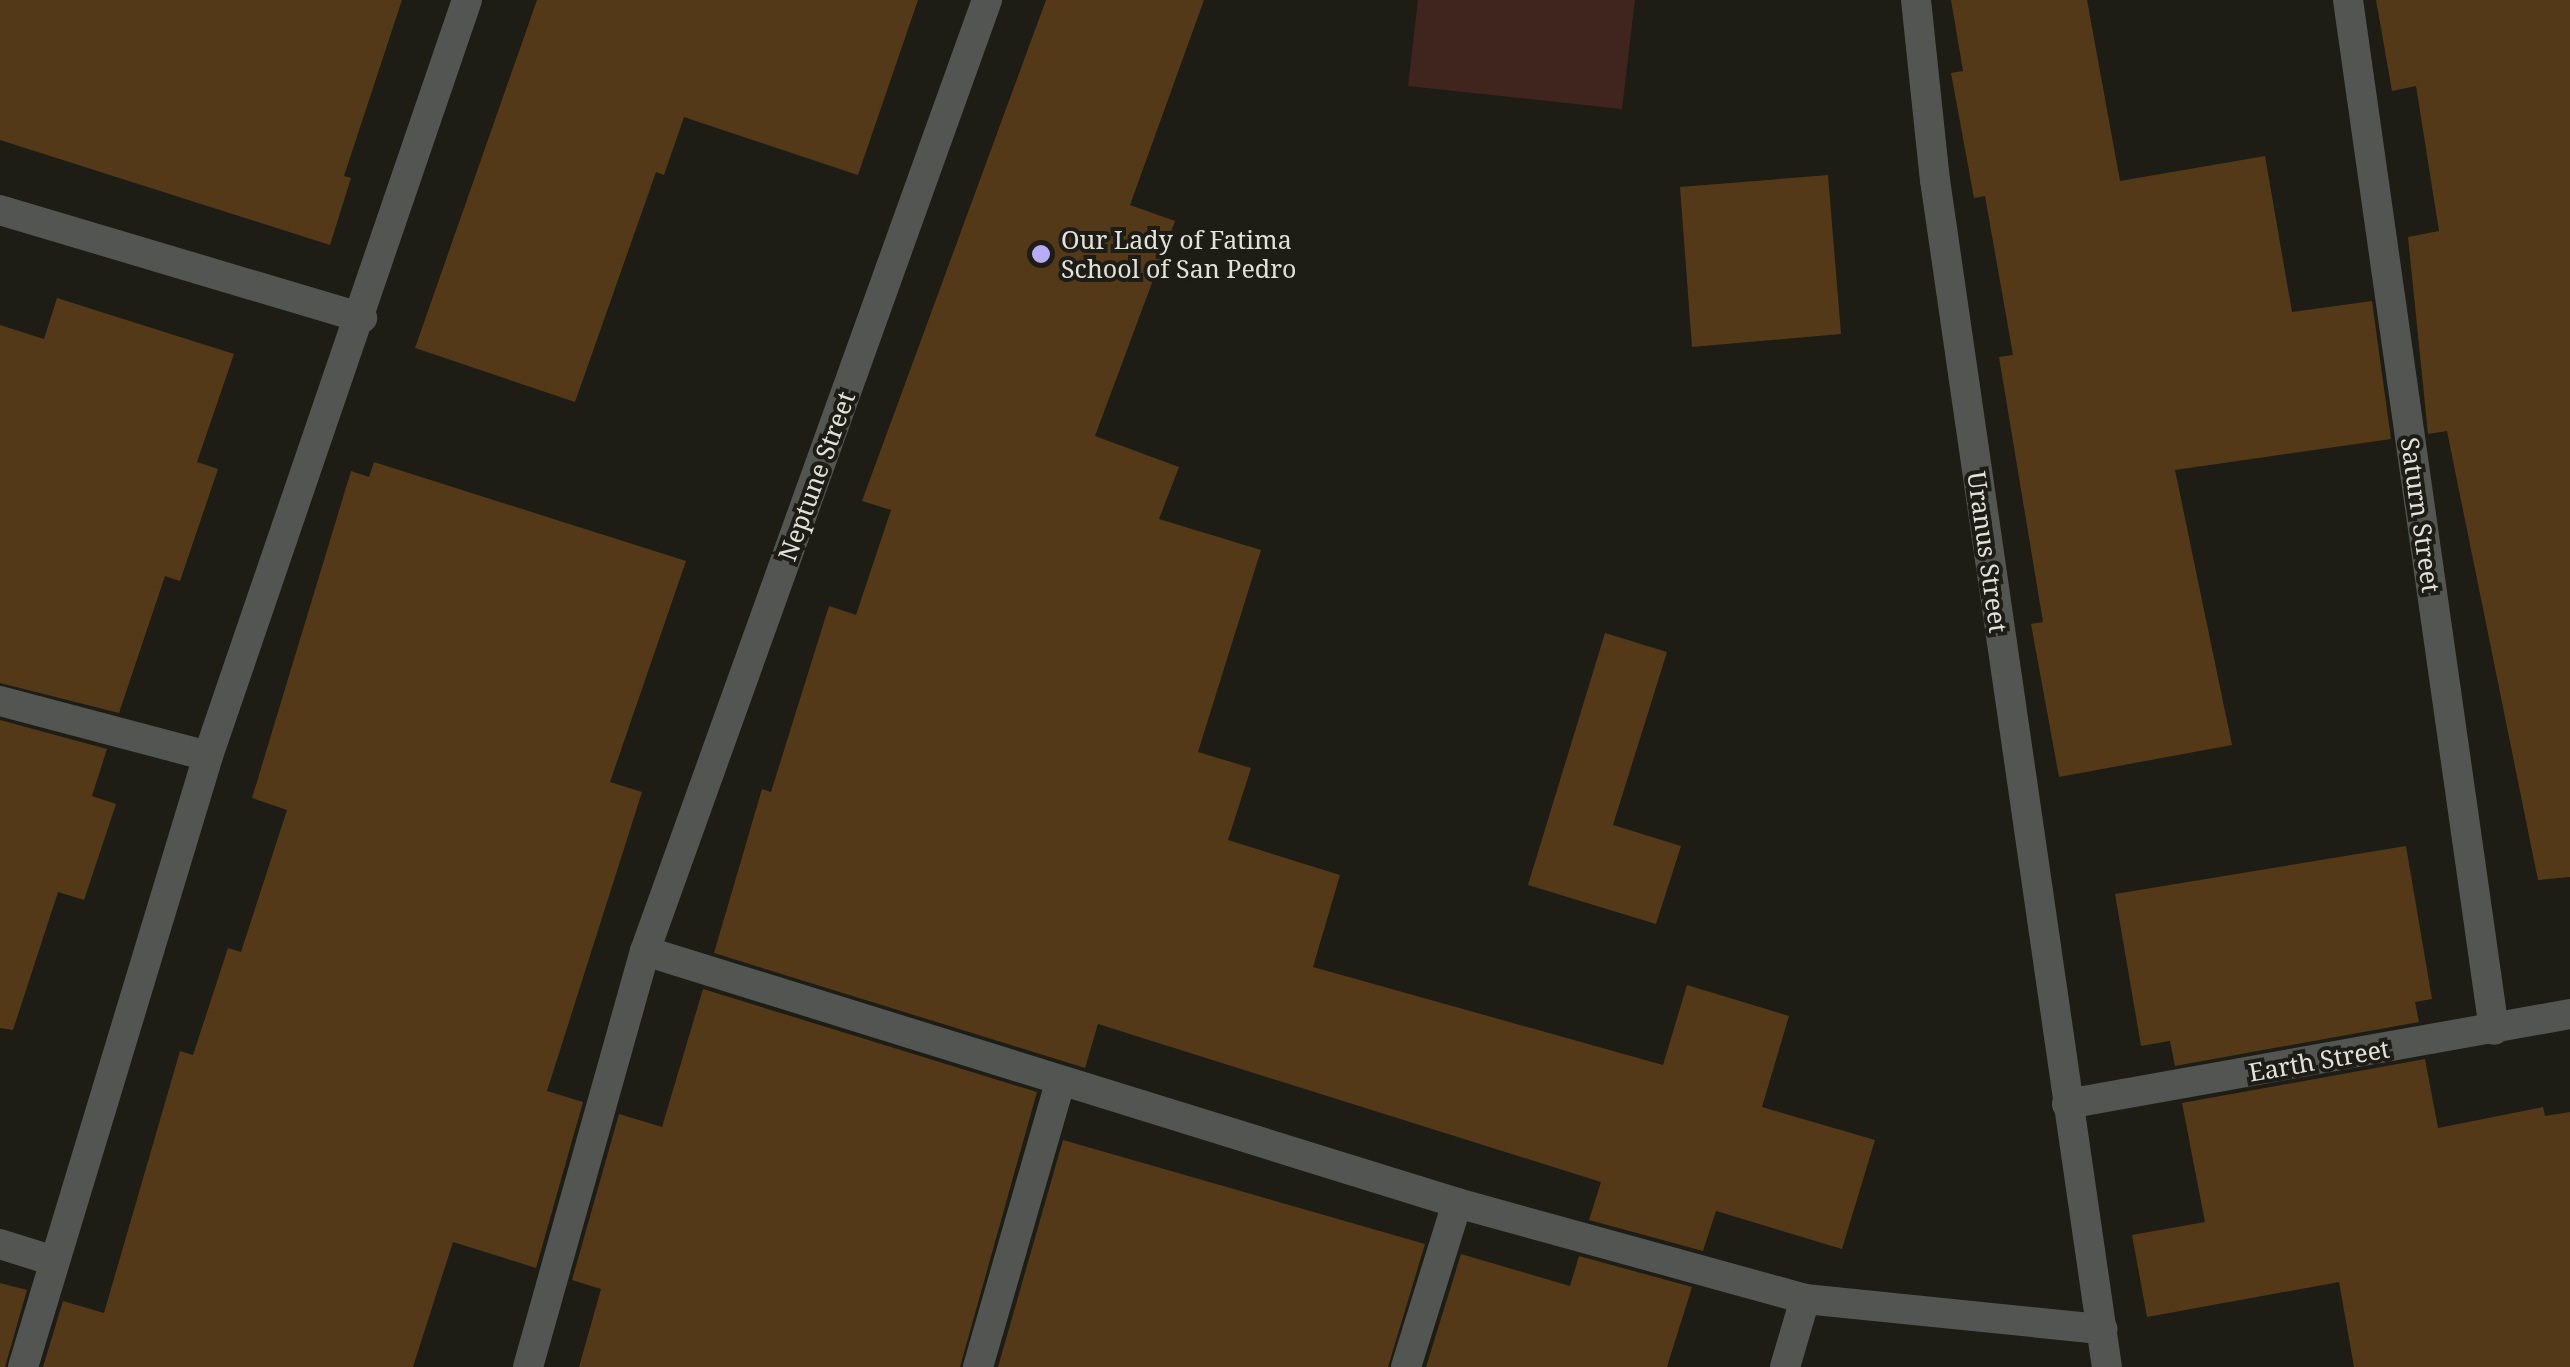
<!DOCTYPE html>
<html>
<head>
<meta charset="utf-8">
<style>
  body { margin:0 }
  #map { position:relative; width:2570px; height:1367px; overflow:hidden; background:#1d1c15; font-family:"Noto Serif",serif }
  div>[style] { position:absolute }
  .green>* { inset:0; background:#40241e }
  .building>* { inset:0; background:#543919 }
  .street>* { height:30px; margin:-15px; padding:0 15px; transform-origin:15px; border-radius:15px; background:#535552 }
  .dots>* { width:28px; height:28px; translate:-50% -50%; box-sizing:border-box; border:5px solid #1d1c15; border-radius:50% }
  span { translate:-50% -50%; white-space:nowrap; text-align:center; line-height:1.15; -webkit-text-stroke:8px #1d1c15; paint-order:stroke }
  .poi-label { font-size:25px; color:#e2e2dd }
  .left { translate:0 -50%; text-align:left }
  .street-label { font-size:25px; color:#e2e2dd }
</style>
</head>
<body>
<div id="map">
  <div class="green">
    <i style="clip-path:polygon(1418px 0,1635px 0,1622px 109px,1408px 86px)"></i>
  </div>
  <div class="building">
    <i style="clip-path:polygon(0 0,402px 0,344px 176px,351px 178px,330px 245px,0 140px)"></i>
    <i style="clip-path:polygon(537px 0,918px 0,858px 175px,684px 117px,664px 175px,656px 172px,575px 402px,415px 348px)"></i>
    <i style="clip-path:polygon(1046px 0,1204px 0,1130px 205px,1175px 221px,1095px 436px,1179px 467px,1159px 519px,1261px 550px,1198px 752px,1251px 768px,1228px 840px,1340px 875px,1313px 967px,1663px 1065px,1687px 985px,1789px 1016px,1762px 1107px,1875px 1140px,1842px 1249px,1716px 1211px,1703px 1251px,1589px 1220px,1601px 1182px,1098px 1024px,1085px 1068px,714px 953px,762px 789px,771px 792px,829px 606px,856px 615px,891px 510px,862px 501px)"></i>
    <i style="clip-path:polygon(1951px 0,2087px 0,2120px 181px,2265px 156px,2292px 312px,2372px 301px,2391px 439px,2175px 470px,2232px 745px,2059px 777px,2031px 624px,2043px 622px,1999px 357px,2013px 355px,1985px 196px,1974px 198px,1951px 73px,1963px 71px)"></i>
    <i style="clip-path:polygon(2376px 0,2570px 0,2570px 877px,2538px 880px,2447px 431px,2428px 434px,2408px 237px,2439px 231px,2416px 86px,2392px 91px)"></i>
    <i style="clip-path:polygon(1828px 175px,1841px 334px,1692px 347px,1680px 187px)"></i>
    <i style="clip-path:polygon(57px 298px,234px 354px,197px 462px,218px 469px,180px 581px,165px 576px,119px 713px,0 683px,0 325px,44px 339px)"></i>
    <i style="clip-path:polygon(374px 462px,686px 561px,610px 782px,642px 792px,547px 1091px,583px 1102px,536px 1268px,453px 1242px,413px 1367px,43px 1367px,63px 1301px,104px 1313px,180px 1051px,193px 1055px,228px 948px,241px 952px,287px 810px,252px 798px,351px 471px,369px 477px)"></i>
    <i style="clip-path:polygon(1605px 633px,1667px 652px,1613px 825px,1681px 846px,1656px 924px,1528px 885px)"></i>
    <i style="clip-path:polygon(0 720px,107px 749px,92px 796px,116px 804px,84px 900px,58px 892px,13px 1030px,0 1028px)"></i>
    <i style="clip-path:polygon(2406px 846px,2432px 999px,2415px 1002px,2419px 1022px,2175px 1066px,2170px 1041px,2141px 1046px,2115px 894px)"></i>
    <i style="clip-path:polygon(703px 989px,1037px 1092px,960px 1367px,579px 1367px,601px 1289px,572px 1280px,619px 1114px,662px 1127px)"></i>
    <i style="clip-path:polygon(2425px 1059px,2438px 1128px,2543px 1107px,2545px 1116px,2570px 1112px,2570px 1367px,2354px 1367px,2339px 1282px,2147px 1317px,2132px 1235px,2205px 1222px,2182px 1103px)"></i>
    <i style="clip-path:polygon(1063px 1140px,1425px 1244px,1388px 1367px,998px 1367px)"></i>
    <i style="clip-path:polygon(1461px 1254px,1570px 1286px,1579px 1256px,1692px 1287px,1667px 1367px,1426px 1367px)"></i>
    <i style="clip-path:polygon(0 1283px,27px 1290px,5px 1367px,0 1367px)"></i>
  </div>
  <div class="street">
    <i style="left:1916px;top:0;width:181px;rotate:84deg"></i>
    <i style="left:1935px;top:180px;width:1199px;rotate:81.76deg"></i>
    <i style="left:2348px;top:0;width:1040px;rotate:81.93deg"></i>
    <i style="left:0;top:210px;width:378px;rotate:16.6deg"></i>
    <i style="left:0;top:701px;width:215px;rotate:14.8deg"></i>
    <i style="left:645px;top:951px;width:850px;rotate:17.24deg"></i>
    <i style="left:1457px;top:1203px;width:361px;rotate:15.4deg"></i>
    <i style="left:1805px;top:1299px;width:299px;rotate:5.8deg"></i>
    <i style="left:2067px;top:1104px;width:511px;rotate:-10.14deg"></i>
    <i style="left:0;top:1244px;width:57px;rotate:17.5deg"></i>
    <i style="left:23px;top:1367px;width:638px;rotate:-73.15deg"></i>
    <i style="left:208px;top:756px;width:799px;rotate:-71.09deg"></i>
    <i style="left:528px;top:1367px;width:432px;rotate:-74.3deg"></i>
    <i style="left:645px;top:951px;width:1011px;rotate:-70.22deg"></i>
    <i style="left:978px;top:1367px;width:297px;rotate:-73.9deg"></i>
    <i style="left:1406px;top:1367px;width:172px;rotate:-72.7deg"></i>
    <i style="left:1785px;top:1367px;width:71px;rotate:-73.6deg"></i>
  </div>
  <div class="dots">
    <i style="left:1041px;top:254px;background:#b6acf8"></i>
  </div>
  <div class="poi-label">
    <span class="left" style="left:1061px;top:254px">Our Lady of Fatima<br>School of San Pedro</span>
  </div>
  <div class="street-label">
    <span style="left:816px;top:476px;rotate:-70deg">Neptune Street</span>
    <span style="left:2421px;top:515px;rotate:82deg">Saturn Street</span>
    <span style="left:1988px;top:552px;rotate:82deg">Uranus Street</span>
    <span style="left:2319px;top:1060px;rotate:-10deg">Earth Street</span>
  </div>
</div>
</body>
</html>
